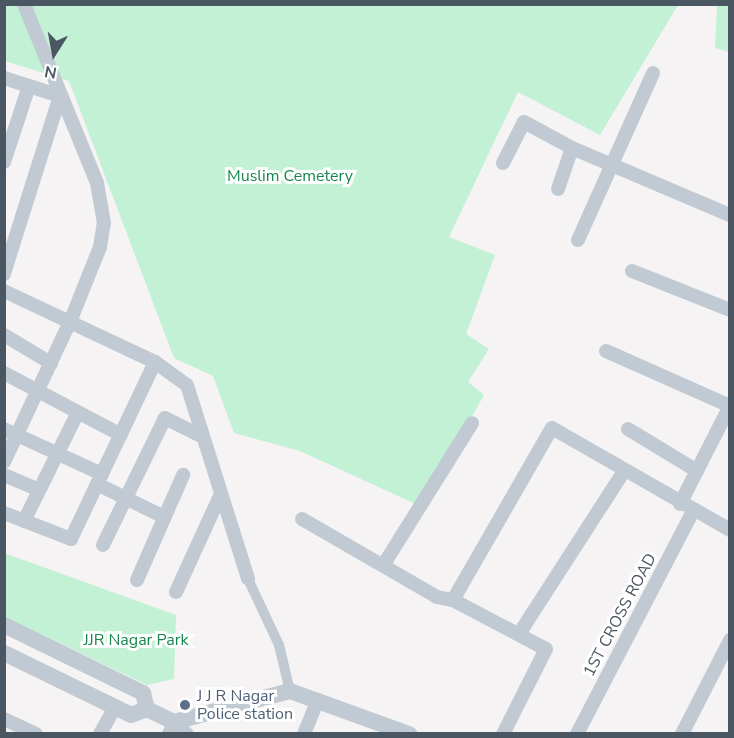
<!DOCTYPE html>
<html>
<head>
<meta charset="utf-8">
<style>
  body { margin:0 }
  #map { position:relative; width:734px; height:738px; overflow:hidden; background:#f5f3f3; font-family:"Nunito Sans",sans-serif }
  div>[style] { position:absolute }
  .green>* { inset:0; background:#c3f1d5 }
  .pedestrian>* { height:10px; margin:-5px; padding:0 5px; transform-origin:5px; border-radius:5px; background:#c1cad2 }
  .minor>* { height:14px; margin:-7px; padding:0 7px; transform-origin:7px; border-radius:7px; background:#c1cad2 }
  .tertiary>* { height:16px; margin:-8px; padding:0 8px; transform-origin:8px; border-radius:8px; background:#c1cad2 }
  .dots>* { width:16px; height:16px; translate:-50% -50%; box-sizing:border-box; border:3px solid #fff; border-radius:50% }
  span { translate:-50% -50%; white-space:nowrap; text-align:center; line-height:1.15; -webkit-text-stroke:6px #fff; paint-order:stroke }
  .park-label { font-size:16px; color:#17864f }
  .street-label { font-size:16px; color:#4a5661 }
  .service-label { font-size:16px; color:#4e5e75 }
  .left { translate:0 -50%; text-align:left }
  .frame { position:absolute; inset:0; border:6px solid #4a5661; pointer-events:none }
  .north { position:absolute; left:24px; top:24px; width:60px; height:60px; -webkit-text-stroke:4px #fff; paint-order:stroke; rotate:191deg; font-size:16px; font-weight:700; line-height:24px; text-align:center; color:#4a5661 }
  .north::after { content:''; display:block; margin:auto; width:21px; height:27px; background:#4a5661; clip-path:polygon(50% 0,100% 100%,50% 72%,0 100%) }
</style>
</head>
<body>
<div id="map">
  <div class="green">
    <i style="clip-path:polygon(5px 5px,678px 5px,600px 135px,518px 92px,449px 237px,495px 255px,466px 334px,489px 349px,468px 382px,484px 395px,422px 507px,300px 451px,234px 433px,213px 376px,174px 358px,69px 81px,5px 61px)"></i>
    <i style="clip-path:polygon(717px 5px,729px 5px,729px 52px,715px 48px)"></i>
    <i style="clip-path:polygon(4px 553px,176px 615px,174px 679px,147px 685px,5px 617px)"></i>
  </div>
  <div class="pedestrian">
    <i style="left:248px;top:579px;width:73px;rotate:64.8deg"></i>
    <i style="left:279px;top:645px;width:47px;rotate:76.6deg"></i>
  </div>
  <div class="minor">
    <i style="left:4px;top:78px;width:59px;rotate:17.8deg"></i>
    <i style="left:60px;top:96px;width:187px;rotate:107.5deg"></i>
    <i style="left:4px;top:162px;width:80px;rotate:-71.8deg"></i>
    <i style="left:503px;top:163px;width:46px;rotate:-62.9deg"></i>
    <i style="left:524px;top:122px;width:55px;rotate:28.4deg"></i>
    <i style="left:572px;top:148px;width:172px;rotate:23deg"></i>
    <i style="left:558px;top:189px;width:43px;rotate:-71.1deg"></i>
    <i style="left:578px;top:240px;width:183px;rotate:-65.8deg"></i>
    <i style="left:632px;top:271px;width:105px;rotate:21.7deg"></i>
    <i style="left:4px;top:291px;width:167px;rotate:25.2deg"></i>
    <i style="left:155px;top:362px;width:39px;rotate:36deg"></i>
    <i style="left:187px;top:385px;width:203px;rotate:72.5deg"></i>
    <i style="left:4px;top:335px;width:55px;rotate:30.8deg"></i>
    <i style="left:606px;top:351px;width:136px;rotate:23.9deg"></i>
    <i style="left:4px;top:373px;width:132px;rotate:27.9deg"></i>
    <i style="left:4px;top:429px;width:108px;rotate:24.7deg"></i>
    <i style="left:628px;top:429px;width:81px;rotate:31.3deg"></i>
    <i style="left:4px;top:462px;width:155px;rotate:-64.8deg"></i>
    <i style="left:70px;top:322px;width:81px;rotate:-68.2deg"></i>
    <i style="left:100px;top:247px;width:24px;rotate:-81deg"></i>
    <i style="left:104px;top:223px;width:41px;rotate:-99.9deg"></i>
    <i style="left:97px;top:183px;width:193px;rotate:-112.2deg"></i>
    <i style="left:4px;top:475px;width:38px;rotate:23deg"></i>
    <i style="left:97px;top:484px;width:75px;rotate:26.2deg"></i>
    <i style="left:680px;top:504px;width:110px;rotate:-63deg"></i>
    <i style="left:4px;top:513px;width:72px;rotate:21.2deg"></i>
    <i style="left:71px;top:539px;width:196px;rotate:-64.6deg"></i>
    <i style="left:302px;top:519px;width:156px;rotate:30deg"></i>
    <i style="left:437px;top:597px;width:16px;rotate:11deg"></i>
    <i style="left:453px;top:600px;width:105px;rotate:27.8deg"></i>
    <i style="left:546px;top:649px;width:95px;rotate:116.8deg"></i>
    <i style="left:24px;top:521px;width:119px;rotate:-63.6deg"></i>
    <i style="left:103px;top:545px;width:141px;rotate:-64deg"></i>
    <i style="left:165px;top:418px;width:42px;rotate:26.6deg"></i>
    <i style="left:384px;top:564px;width:166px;rotate:-58deg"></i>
    <i style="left:137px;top:580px;width:115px;rotate:-66.3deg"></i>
    <i style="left:176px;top:592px;width:106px;rotate:-65.4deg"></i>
    <i style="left:453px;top:600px;width:198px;rotate:-60.1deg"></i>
    <i style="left:552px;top:428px;width:205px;rotate:29.8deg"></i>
    <i style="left:519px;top:634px;width:194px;rotate:-57.2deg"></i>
    <i style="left:4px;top:719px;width:35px;rotate:25deg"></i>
    <i style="left:100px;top:734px;width:31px;rotate:-61deg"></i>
    <i style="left:169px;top:734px;width:13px;rotate:-67deg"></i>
    <i style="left:174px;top:722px;width:18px;rotate:43deg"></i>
    <i style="left:304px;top:734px;width:37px;rotate:-68deg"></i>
    <i style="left:577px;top:734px;width:251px;rotate:-62.5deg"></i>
    <i style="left:682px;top:734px;width:106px;rotate:-62.9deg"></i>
  </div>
  <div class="tertiary">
    <i style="left:4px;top:625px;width:155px;rotate:26.1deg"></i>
    <i style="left:143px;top:693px;width:16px;rotate:76deg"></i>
    <i style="left:4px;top:653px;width:141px;rotate:26deg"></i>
    <i style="left:131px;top:715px;width:17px;rotate:-21deg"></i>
    <i style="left:147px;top:709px;width:30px;rotate:26deg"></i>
    <i style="left:174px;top:722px;width:120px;rotate:-15deg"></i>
    <i style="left:290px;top:691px;width:127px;rotate:19.9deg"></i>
  </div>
  <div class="dots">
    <i style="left:185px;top:705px;background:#5c6f8a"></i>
  </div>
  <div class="park-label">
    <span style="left:290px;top:176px">Muslim Cemetery</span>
    <span style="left:136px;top:640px">JJR Nagar Park</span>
  </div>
  <div class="street-label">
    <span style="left:620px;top:615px;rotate:-62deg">1ST CROSS ROAD</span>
  </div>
  <div class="service-label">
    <span class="left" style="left:197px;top:705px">J J R Nagar<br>Police station</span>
  </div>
  <div class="frame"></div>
  <div class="north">N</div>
</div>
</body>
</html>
